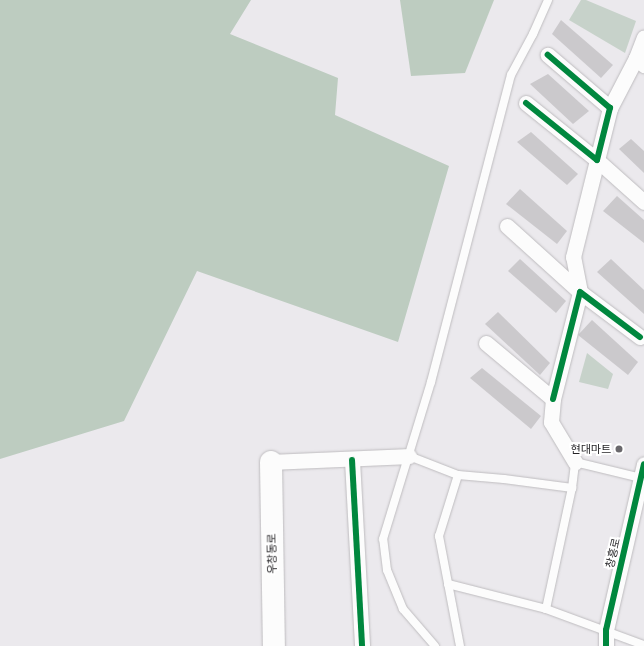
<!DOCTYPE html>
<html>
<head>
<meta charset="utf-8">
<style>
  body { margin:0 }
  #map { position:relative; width:644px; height:646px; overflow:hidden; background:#ebe9ed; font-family:"Libre Baskerville","Noto Sans KR",serif }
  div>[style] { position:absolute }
  .green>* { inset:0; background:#c7d2ca }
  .forest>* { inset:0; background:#bdccc0 }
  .building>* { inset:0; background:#cbc9cc }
  .roads { filter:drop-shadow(0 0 1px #bebcbf) drop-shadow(0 0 1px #bebcbf) }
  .lane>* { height:8px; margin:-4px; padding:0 4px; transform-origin:4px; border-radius:4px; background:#fcfcfc }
  .street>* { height:15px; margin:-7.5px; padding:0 7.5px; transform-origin:7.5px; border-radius:7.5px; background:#fcfcfc }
  .secondary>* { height:22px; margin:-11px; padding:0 11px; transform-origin:11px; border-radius:11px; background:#fcfcfc }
  .cycleway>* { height:6px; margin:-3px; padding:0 3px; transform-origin:3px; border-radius:3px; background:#00873e }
  .dots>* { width:11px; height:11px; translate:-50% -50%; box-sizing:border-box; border:2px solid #fff; border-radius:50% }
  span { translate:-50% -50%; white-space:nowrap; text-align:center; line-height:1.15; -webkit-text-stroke:4px #fff; paint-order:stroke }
  .poi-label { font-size:11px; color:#242326 }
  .right { translate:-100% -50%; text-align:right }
  .street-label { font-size:11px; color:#242326 }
</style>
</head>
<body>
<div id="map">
  <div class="green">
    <i style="clip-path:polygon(581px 0,586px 0,636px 21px,625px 53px,569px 20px)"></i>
    <i style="clip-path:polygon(587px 353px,613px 374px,608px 389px,579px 382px)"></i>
  </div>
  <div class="forest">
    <i style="clip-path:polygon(0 0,251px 0,230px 34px,338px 78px,335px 115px,449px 166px,398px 342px,197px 271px,124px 421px,0 459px)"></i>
    <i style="clip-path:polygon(400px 0,494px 0,465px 73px,411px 76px)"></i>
  </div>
  <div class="building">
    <i style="clip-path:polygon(561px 20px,613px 65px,601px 78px,552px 34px)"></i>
    <i style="clip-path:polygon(548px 74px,589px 111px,573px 124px,530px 84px)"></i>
    <i style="clip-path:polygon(531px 132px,578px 174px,567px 185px,517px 142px)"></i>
    <i style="clip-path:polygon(631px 139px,644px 151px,644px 173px,619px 149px)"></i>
    <i style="clip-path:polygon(520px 189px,567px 231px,557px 244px,506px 204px)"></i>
    <i style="clip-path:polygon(617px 196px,644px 220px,644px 243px,603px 211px)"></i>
    <i style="clip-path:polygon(520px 259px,566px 301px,556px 313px,508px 271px)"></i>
    <i style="clip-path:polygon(611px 259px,644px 290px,644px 314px,597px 272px)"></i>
    <i style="clip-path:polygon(498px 312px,550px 363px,540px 375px,485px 324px)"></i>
    <i style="clip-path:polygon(592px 320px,638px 362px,628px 375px,578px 335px)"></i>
    <i style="clip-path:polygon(482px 368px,541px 416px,531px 429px,470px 378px)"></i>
  </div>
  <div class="roads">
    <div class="lane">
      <i style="left:409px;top:456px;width:53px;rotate:21.2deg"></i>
      <i style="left:458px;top:475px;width:46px;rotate:5deg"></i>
      <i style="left:504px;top:479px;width:69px;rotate:7.5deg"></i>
      <i style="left:458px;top:475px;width:64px;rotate:107.3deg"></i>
      <i style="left:439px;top:536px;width:112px;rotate:79.2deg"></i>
      <i style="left:448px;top:584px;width:101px;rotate:14.3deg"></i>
      <i style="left:546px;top:609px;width:104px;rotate:20.2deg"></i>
      <i style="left:546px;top:609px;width:124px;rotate:-77.9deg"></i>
      <i style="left:572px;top:488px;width:26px;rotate:-83deg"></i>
      <i style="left:575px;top:462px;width:68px;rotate:13.6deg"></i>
      <i style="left:435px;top:646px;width:49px;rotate:-130.9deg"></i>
      <i style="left:403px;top:609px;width:42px;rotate:-112.3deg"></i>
      <i style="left:387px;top:570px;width:31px;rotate:-97deg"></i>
      <i style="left:383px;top:539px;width:164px;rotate:-73deg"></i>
      <i style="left:431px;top:382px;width:317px;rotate:-75.4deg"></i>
      <i style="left:511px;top:75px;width:47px;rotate:-61.8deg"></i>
      <i style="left:533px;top:34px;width:37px;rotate:-66deg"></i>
    </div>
    <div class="street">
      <i style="left:636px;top:58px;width:22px;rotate:-69deg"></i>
      <i style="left:526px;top:103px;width:91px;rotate:38.8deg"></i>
      <i style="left:597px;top:160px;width:54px;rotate:-76deg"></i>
      <i style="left:610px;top:108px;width:82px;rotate:-139.5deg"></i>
      <i style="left:610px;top:108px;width:56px;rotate:-62.5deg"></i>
      <i style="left:636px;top:58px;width:11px;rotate:41deg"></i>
      <i style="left:507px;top:226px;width:98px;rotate:42.1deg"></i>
      <i style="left:580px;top:292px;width:36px;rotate:-101deg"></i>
      <i style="left:573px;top:257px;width:100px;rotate:-76.1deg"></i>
      <i style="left:597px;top:160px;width:63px;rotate:41.8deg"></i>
      <i style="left:486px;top:343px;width:87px;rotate:39.9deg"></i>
      <i style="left:553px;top:399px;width:23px;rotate:95deg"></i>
      <i style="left:551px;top:422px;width:47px;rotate:59deg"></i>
      <i style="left:553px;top:399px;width:110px;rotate:-75.8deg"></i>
      <i style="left:580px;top:292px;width:75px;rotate:36.9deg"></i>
      <i style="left:352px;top:460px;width:186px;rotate:86.9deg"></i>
      <i style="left:271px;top:462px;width:138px;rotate:-2.5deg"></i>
      <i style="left:606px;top:646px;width:16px;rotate:-90deg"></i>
      <i style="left:606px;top:630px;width:170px;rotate:-77.1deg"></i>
    </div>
    <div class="secondary">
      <i style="left:271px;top:462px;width:184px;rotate:89.1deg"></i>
    </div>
  </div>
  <div class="cycleway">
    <i style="left:526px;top:103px;width:91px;rotate:38.8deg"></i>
    <i style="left:597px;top:160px;width:54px;rotate:-76deg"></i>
    <i style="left:610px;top:108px;width:82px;rotate:-139.5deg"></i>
    <i style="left:553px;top:399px;width:110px;rotate:-75.8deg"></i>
    <i style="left:580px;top:292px;width:75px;rotate:36.9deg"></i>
    <i style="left:352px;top:460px;width:186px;rotate:86.9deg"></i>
    <i style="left:606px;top:646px;width:16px;rotate:-90deg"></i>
    <i style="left:606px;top:630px;width:170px;rotate:-77.1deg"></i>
  </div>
  <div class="dots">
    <i style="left:619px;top:449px;background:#6a686c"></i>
  </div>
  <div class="poi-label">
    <span class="right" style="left:611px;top:449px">현대마트</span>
  </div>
  <div class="street-label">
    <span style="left:613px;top:553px;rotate:-77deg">창흥로</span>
    <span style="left:272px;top:554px;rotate:-91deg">우창동로</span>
  </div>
</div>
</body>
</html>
